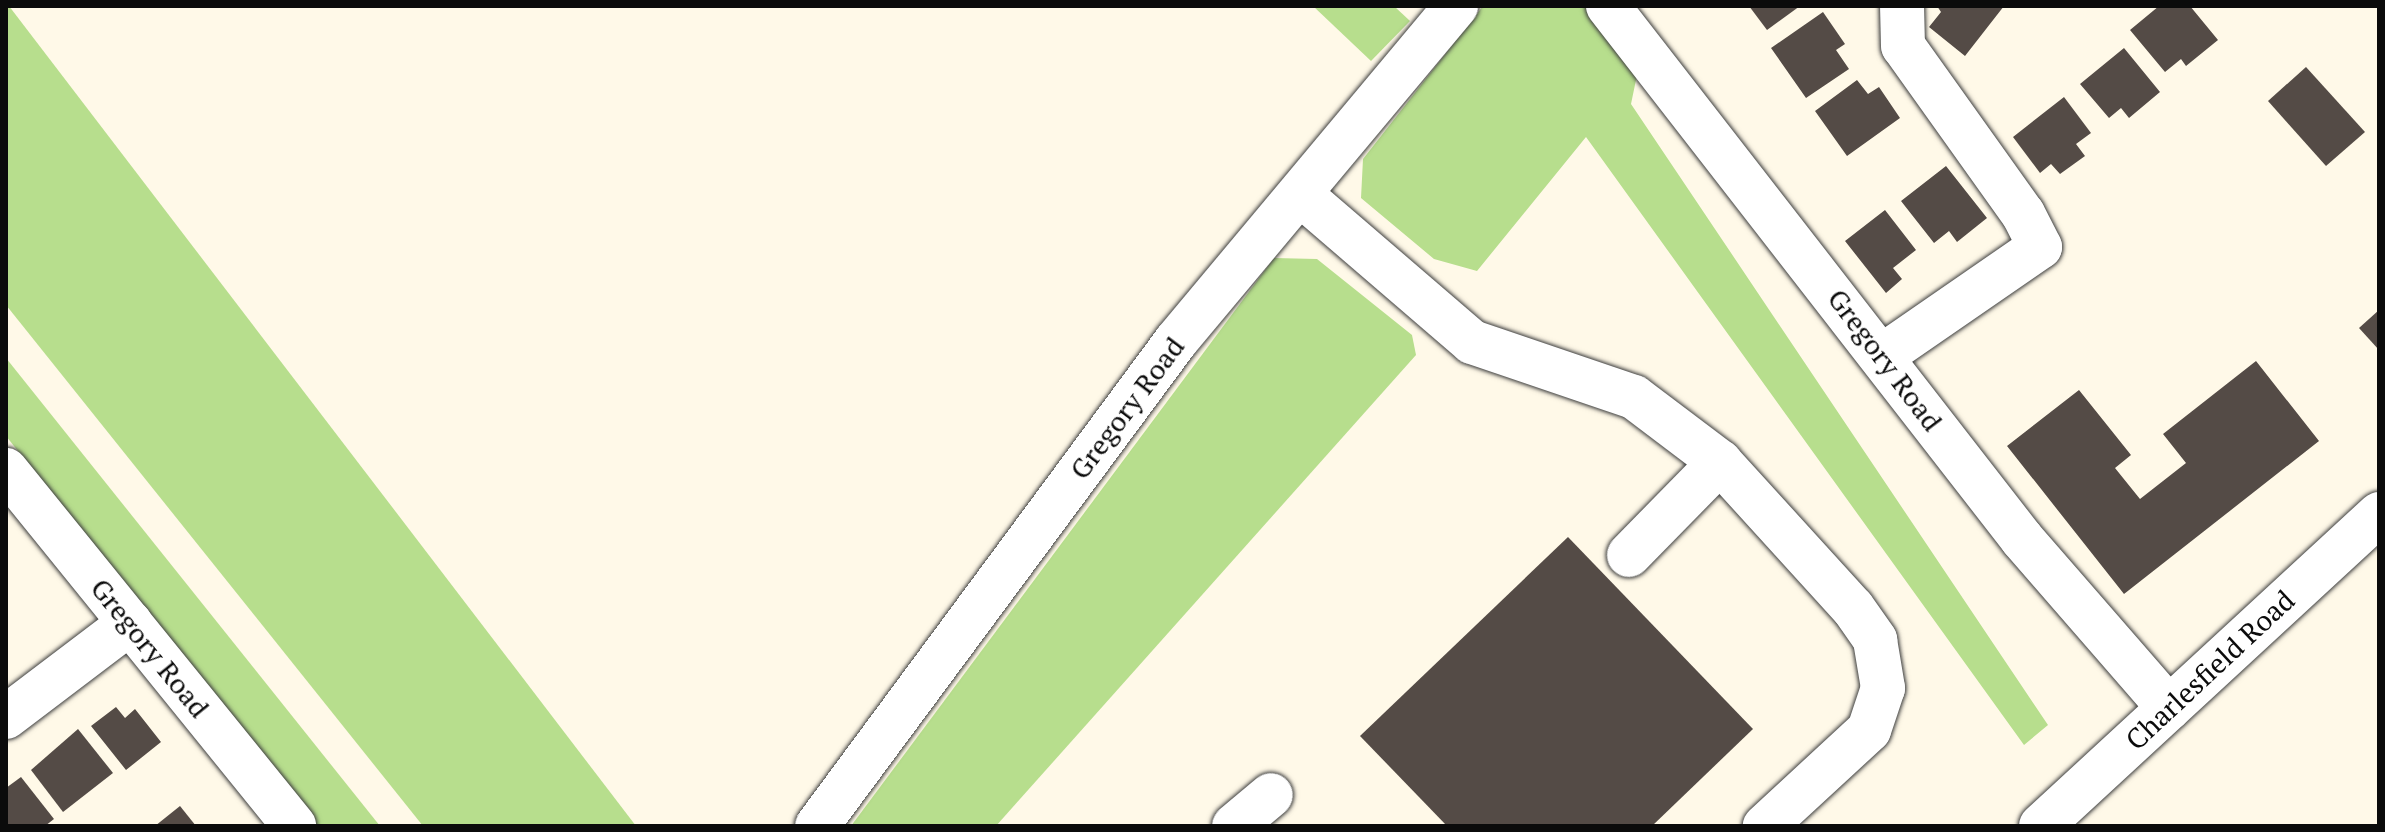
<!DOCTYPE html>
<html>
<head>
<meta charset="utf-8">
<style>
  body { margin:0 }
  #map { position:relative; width:2385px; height:832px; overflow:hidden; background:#fff9e8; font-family:"PT Serif",serif }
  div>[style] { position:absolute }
  .forest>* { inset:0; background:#b7de8d }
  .building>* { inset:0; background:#544b46 }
  .roads { filter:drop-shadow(0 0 2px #3e3e3e) drop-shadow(0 0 2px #3e3e3e) }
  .minor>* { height:44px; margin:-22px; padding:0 22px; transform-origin:22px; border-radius:22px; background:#fff }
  span { translate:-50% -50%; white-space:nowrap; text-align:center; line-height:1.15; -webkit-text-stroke:8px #fff; paint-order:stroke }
  .street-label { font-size:28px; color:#0b0b0b }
  .frame { position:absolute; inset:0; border:8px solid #0b0b0b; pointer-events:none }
</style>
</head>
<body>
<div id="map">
  <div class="forest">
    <i style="clip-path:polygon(6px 6px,9px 6px,636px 826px,423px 826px,6px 305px)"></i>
    <i style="clip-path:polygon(1313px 6px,1394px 6px,1410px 21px,1371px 61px)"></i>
    <i style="clip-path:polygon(1483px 6px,1608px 6px,1642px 51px,1631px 104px,2048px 725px,2024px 745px,1586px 137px,1477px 271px,1434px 259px,1361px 198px,1363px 159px)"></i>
    <i style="clip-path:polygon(1274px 258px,1317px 259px,1412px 335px,1416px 355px,996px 826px,851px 826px)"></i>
    <i style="clip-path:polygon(6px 358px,380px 826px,316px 826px,6px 436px)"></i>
  </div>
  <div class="building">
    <i style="clip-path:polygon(1749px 6px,1800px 6px,1767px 30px)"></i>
    <i style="clip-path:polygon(1937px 6px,2004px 6px,1965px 56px,1929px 27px,1941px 12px)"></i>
    <i style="clip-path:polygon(2159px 6px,2190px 6px,2218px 40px,2186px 66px,2181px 59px,2165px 72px,2130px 30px)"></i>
    <i style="clip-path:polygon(1823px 12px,1845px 44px,1836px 50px,1849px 69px,1806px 98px,1771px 48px)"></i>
    <i style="clip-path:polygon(2124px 48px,2160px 92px,2129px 118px,2121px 108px,2109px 118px,2080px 84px)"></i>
    <i style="clip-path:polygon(2306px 67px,2365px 132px,2326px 166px,2268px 101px)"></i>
    <i style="clip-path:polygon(1857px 80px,1868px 94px,1879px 87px,1900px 118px,1847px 156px,1815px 111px)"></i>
    <i style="clip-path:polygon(2064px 97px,2091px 133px,2076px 144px,2085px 156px,2060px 174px,2051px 164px,2040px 173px,2013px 137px)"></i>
    <i style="clip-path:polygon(1946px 166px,1987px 218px,1957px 242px,1949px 231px,1934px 243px,1901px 201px)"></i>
    <i style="clip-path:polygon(1885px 210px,1916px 250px,1893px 268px,1902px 279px,1886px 293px,1845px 241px)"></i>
    <i style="clip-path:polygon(2379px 310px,2379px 350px,2359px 328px)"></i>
    <i style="clip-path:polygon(2256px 361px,2319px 441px,2124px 594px,2007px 446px,2079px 390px,2131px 455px,2115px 468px,2140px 499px,2186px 463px,2163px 434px)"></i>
    <i style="clip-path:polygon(1568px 537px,1753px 729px,1652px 826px,1447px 826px,1360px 736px)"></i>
    <i style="clip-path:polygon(116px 707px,125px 718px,135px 709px,161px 742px,126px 770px,91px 726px)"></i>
    <i style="clip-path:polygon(78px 729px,113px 773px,63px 812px,31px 770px)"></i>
    <i style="clip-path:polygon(21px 777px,54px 819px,45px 826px,6px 826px,6px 788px)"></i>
    <i style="clip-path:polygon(180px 806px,196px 826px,155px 826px)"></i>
  </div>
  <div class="roads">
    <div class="minor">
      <i style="left:1608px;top:6px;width:675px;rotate:52.16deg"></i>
      <i style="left:2022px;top:539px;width:224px;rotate:49deg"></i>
      <i style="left:1300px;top:194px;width:227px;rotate:40.7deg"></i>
      <i style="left:1472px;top:342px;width:171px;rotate:18.8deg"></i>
      <i style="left:1634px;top:397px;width:108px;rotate:37.1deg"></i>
      <i style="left:1720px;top:462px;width:197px;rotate:47.7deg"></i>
      <i style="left:1853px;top:608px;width:39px;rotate:55deg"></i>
      <i style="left:1875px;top:640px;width:49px;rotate:80.5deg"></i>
      <i style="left:1883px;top:688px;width:44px;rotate:108.4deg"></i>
      <i style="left:1869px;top:730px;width:142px;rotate:137.3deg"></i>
      <i style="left:1882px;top:356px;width:192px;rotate:-34.6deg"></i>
      <i style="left:2040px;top:247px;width:37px;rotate:-117deg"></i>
      <i style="left:2023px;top:214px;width:206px;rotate:-125.5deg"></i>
      <i style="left:1903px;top:46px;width:40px;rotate:-91.4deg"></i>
      <i style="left:6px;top:470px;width:458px;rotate:51deg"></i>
      <i style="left:1629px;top:555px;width:130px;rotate:-45.6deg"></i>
      <i style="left:6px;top:717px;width:156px;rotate:-37.2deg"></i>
      <i style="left:817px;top:826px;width:603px;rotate:-53.49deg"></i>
      <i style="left:1176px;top:341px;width:437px;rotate:-50.1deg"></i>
      <i style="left:1234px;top:826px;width:48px;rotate:-40deg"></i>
      <i style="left:2041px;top:826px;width:460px;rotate:-42.7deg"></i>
    </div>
  </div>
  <div class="street-label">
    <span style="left:1885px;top:360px;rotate:53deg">Gregory Road</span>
    <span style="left:1127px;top:408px;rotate:-53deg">Gregory Road</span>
    <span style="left:150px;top:648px;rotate:51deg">Gregory Road</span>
    <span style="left:2210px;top:670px;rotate:-43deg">Charlesfield Road</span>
  </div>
  <div class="frame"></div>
</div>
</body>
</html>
